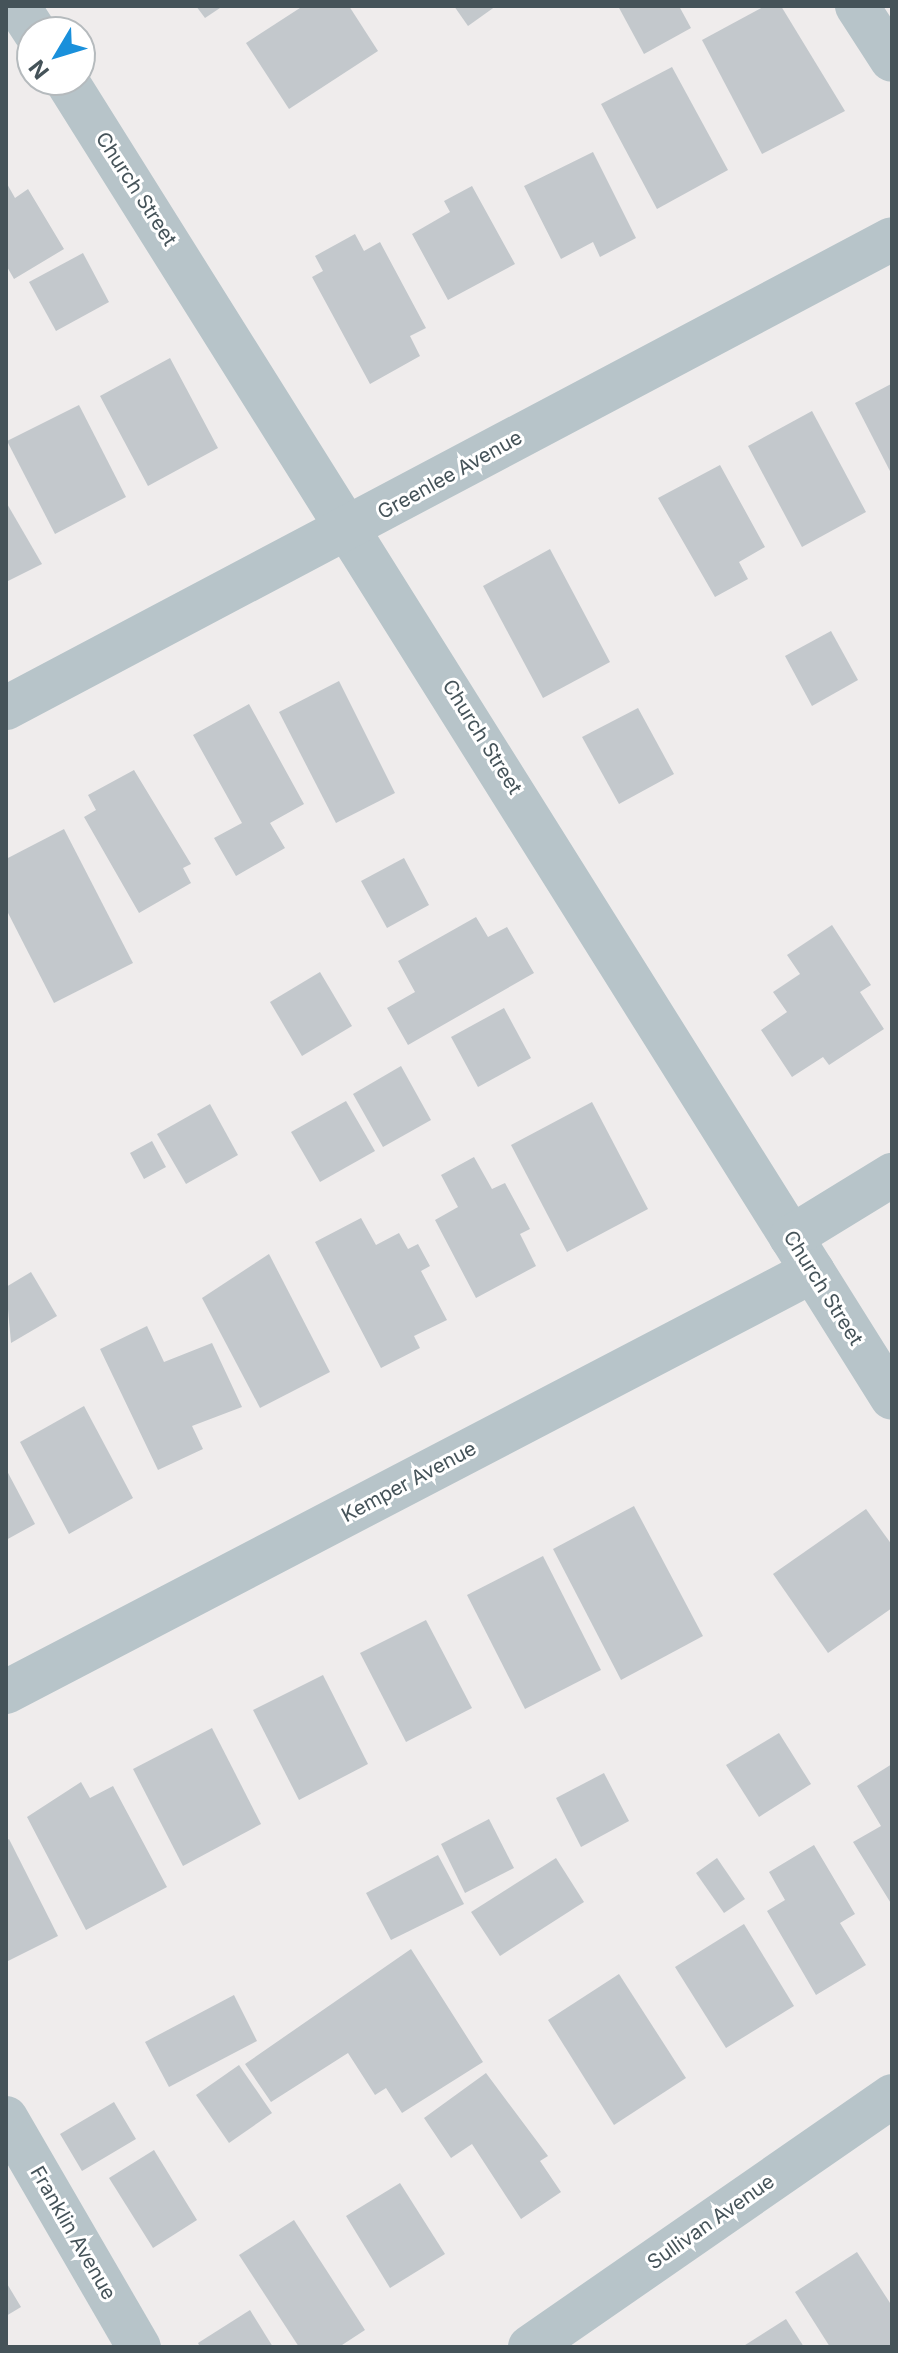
<!DOCTYPE html>
<html>
<head>
<meta charset="utf-8">
<style>
  body { margin:0 }
  #map { position:relative; width:898px; height:2353px; overflow:hidden; background:#efecec; font-family:Inter,sans-serif }
  div>[style] { position:absolute }
  .building>* { inset:0; background:#c3c8cc }
  .minor>* { height:44px; margin:-22px; padding:0 22px; transform-origin:22px; border-radius:22px; background:#b7c4c9 }
  span { translate:-50% -50%; white-space:nowrap; text-align:center; line-height:1.15; -webkit-text-stroke:6px #fff; paint-order:stroke }
  .street-label { font-size:20px; color:#455359 }
  .frame { position:absolute; inset:0; border:8px solid #455359; pointer-events:none }
  .north { position:absolute; left:16px; top:16px; width:80px; height:80px; box-sizing:border-box; background:#fff; border:2px solid #b5babd; border-radius:50%; rotate:232deg; font-size:22px; font-weight:700; line-height:32px; text-align:center; color:#455359 }
  .north::after { content:''; display:block; margin:auto; width:28px; height:36px; background:#1a90db; clip-path:polygon(50% 0,100% 100%,50% 72%,0 100%) }
</style>
</head>
<body>
<div id="map">
  <div class="building">
    <i style="clip-path:polygon(196px 6px,223px 6px,205px 18px)"></i>
    <i style="clip-path:polygon(303px 6px,349px 6px,378px 51px,289px 109px,246px 43px)"></i>
    <i style="clip-path:polygon(454px 6px,496px 6px,468px 26px)"></i>
    <i style="clip-path:polygon(618px 6px,679px 6px,691px 28px,644px 54px)"></i>
    <i style="clip-path:polygon(765px 6px,781px 6px,845px 111px,762px 154px,702px 40px)"></i>
    <i style="clip-path:polygon(672px 67px,728px 170px,657px 209px,601px 104px)"></i>
    <i style="clip-path:polygon(593px 152px,636px 238px,600px 257px,593px 242px,561px 259px,524px 186px)"></i>
    <i style="clip-path:polygon(6px 182px,15px 198px,28px 189px,64px 249px,14px 279px,6px 265px)"></i>
    <i style="clip-path:polygon(472px 186px,515px 264px,448px 300px,412px 234px,450px 212px,444px 201px)"></i>
    <i style="clip-path:polygon(355px 234px,364px 251px,380px 242px,426px 328px,410px 336px,420px 356px,370px 384px,312px 277px,323px 271px,315px 256px)"></i>
    <i style="clip-path:polygon(83px 253px,109px 302px,56px 331px,29px 282px)"></i>
    <i style="clip-path:polygon(170px 358px,218px 448px,148px 486px,100px 396px)"></i>
    <i style="clip-path:polygon(891px 384px,892px 385px,892px 475px,855px 403px)"></i>
    <i style="clip-path:polygon(79px 405px,126px 497px,55px 534px,7px 441px)"></i>
    <i style="clip-path:polygon(812px 411px,866px 512px,802px 547px,748px 446px)"></i>
    <i style="clip-path:polygon(720px 465px,765px 547px,739px 562px,748px 579px,715px 597px,658px 498px)"></i>
    <i style="clip-path:polygon(6px 502px,42px 564px,6px 582px)"></i>
    <i style="clip-path:polygon(550px 549px,610px 662px,543px 698px,483px 586px)"></i>
    <i style="clip-path:polygon(831px 631px,858px 680px,812px 706px,785px 656px)"></i>
    <i style="clip-path:polygon(339px 681px,395px 793px,336px 823px,279px 712px)"></i>
    <i style="clip-path:polygon(249px 704px,304px 804px,270px 823px,285px 848px,236px 876px,214px 838px,242px 823px,193px 735px)"></i>
    <i style="clip-path:polygon(638px 708px,674px 774px,619px 804px,582px 737px)"></i>
    <i style="clip-path:polygon(134px 770px,191px 864px,183px 868px,191px 883px,139px 913px,84px 817px,96px 810px,88px 795px)"></i>
    <i style="clip-path:polygon(64px 829px,133px 963px,54px 1003px,6px 909px,6px 859px)"></i>
    <i style="clip-path:polygon(404px 858px,429px 905px,387px 928px,361px 881px)"></i>
    <i style="clip-path:polygon(476px 917px,488px 937px,507px 927px,534px 973px,408px 1045px,387px 1008px,415px 992px,398px 961px)"></i>
    <i style="clip-path:polygon(832px 925px,871px 985px,860px 992px,884px 1029px,829px 1065px,823px 1057px,792px 1077px,761px 1030px,787px 1012px,773px 992px,800px 974px,787px 955px)"></i>
    <i style="clip-path:polygon(320px 972px,352px 1026px,302px 1056px,270px 1002px)"></i>
    <i style="clip-path:polygon(504px 1008px,531px 1058px,478px 1087px,451px 1037px)"></i>
    <i style="clip-path:polygon(401px 1066px,431px 1120px,383px 1147px,353px 1094px)"></i>
    <i style="clip-path:polygon(346px 1101px,375px 1151px,320px 1182px,291px 1132px)"></i>
    <i style="clip-path:polygon(592px 1102px,648px 1209px,567px 1252px,511px 1145px)"></i>
    <i style="clip-path:polygon(210px 1104px,238px 1155px,186px 1184px,157px 1134px)"></i>
    <i style="clip-path:polygon(152px 1141px,166px 1167px,144px 1179px,130px 1153px)"></i>
    <i style="clip-path:polygon(474px 1157px,492px 1189px,505px 1183px,530px 1229px,520px 1234px,536px 1266px,476px 1298px,435px 1220px,458px 1207px,441px 1175px)"></i>
    <i style="clip-path:polygon(361px 1218px,376px 1245px,399px 1233px,408px 1249px,418px 1244px,430px 1266px,421px 1271px,447px 1320px,414px 1336px,420px 1348px,381px 1368px,315px 1242px)"></i>
    <i style="clip-path:polygon(269px 1254px,330px 1372px,260px 1408px,202px 1298px)"></i>
    <i style="clip-path:polygon(31px 1272px,57px 1316px,11px 1343px,6px 1287px)"></i>
    <i style="clip-path:polygon(147px 1326px,164px 1362px,212px 1343px,242px 1407px,192px 1426px,203px 1449px,158px 1470px,100px 1349px)"></i>
    <i style="clip-path:polygon(84px 1406px,133px 1498px,69px 1534px,20px 1442px)"></i>
    <i style="clip-path:polygon(6px 1469px,35px 1524px,6px 1540px)"></i>
    <i style="clip-path:polygon(634px 1506px,703px 1636px,621px 1680px,553px 1549px)"></i>
    <i style="clip-path:polygon(866px 1509px,892px 1545px,892px 1608px,828px 1653px,773px 1574px)"></i>
    <i style="clip-path:polygon(543px 1556px,601px 1670px,525px 1709px,467px 1595px)"></i>
    <i style="clip-path:polygon(426px 1620px,472px 1708px,406px 1742px,360px 1653px)"></i>
    <i style="clip-path:polygon(323px 1675px,368px 1764px,299px 1800px,253px 1710px)"></i>
    <i style="clip-path:polygon(212px 1728px,261px 1824px,183px 1866px,133px 1769px)"></i>
    <i style="clip-path:polygon(779px 1733px,811px 1784px,759px 1817px,726px 1765px)"></i>
    <i style="clip-path:polygon(892px 1764px,892px 1905px,853px 1842px,881px 1826px,857px 1786px)"></i>
    <i style="clip-path:polygon(604px 1773px,629px 1821px,581px 1847px,556px 1798px)"></i>
    <i style="clip-path:polygon(81px 1782px,90px 1798px,113px 1786px,167px 1887px,86px 1930px,27px 1817px)"></i>
    <i style="clip-path:polygon(489px 1819px,514px 1868px,465px 1893px,441px 1844px)"></i>
    <i style="clip-path:polygon(9px 1839px,58px 1936px,6px 1962px,6px 1841px)"></i>
    <i style="clip-path:polygon(814px 1845px,855px 1914px,840px 1923px,866px 1965px,816px 1995px,767px 1911px,785px 1900px,769px 1872px)"></i>
    <i style="clip-path:polygon(438px 1855px,464px 1904px,391px 1940px,366px 1893px)"></i>
    <i style="clip-path:polygon(556px 1858px,584px 1902px,500px 1956px,471px 1912px)"></i>
    <i style="clip-path:polygon(717px 1858px,745px 1899px,724px 1913px,696px 1873px)"></i>
    <i style="clip-path:polygon(744px 1924px,794px 2006px,726px 2048px,675px 1967px)"></i>
    <i style="clip-path:polygon(411px 1949px,483px 2062px,402px 2113px,386px 2088px,375px 2095px,348px 2053px,271px 2102px,245px 2064px)"></i>
    <i style="clip-path:polygon(619px 1974px,686px 2078px,614px 2125px,548px 2020px)"></i>
    <i style="clip-path:polygon(234px 1995px,257px 2041px,169px 2087px,145px 2042px)"></i>
    <i style="clip-path:polygon(239px 2065px,272px 2113px,229px 2143px,196px 2095px)"></i>
    <i style="clip-path:polygon(486px 2073px,548px 2156px,540px 2161px,561px 2192px,521px 2219px,472px 2144px,451px 2158px,424px 2118px)"></i>
    <i style="clip-path:polygon(114px 2102px,136px 2139px,82px 2171px,60px 2134px)"></i>
    <i style="clip-path:polygon(154px 2150px,197px 2220px,153px 2248px,109px 2178px)"></i>
    <i style="clip-path:polygon(400px 2183px,445px 2254px,390px 2288px,346px 2216px)"></i>
    <i style="clip-path:polygon(294px 2220px,365px 2330px,339px 2347px,299px 2347px,239px 2255px)"></i>
    <i style="clip-path:polygon(857px 2252px,892px 2306px,892px 2347px,830px 2347px,795px 2292px)"></i>
    <i style="clip-path:polygon(6px 2282px,21px 2307px,6px 2316px)"></i>
    <i style="clip-path:polygon(250px 2310px,273px 2347px,200px 2347px,198px 2343px)"></i>
    <i style="clip-path:polygon(786px 2319px,804px 2347px,742px 2347px)"></i>
  </div>
  <div class="minor">
    <i style="left:18px;top:6px;width:31px;rotate:57deg"></i>
    <i style="left:857px;top:6px;width:64px;rotate:57.1deg"></i>
    <i style="left:66px;top:80px;width:1555px;rotate:57.92deg"></i>
    <i style="left:6px;top:708px;width:1002px;rotate:-27.89deg"></i>
    <i style="left:791px;top:1237px;width:119px;rotate:-31.5deg"></i>
    <i style="left:6px;top:1692px;width:910px;rotate:-27.55deg"></i>
    <i style="left:6px;top:2118px;width:265px;rotate:59.9deg"></i>
    <i style="left:530px;top:2347px;width:441px;rotate:-34.7deg"></i>
  </div>
  <div class="street-label">
    <span style="left:136px;top:189px;rotate:57deg">Church Street</span>
    <span style="left:450px;top:475px;rotate:-29deg">Greenlee Avenue</span>
    <span style="left:482px;top:737px;rotate:58deg">Church Street</span>
    <span style="left:823px;top:1288px;rotate:58deg">Church Street</span>
    <span style="left:409px;top:1482px;rotate:-28deg">Kemper Avenue</span>
    <span style="left:711px;top:2222px;rotate:-35deg">Sullivan Avenue</span>
    <span style="left:73px;top:2233px;rotate:60deg">Franklin Avenue</span>
  </div>
  <div class="frame"></div>
  <div class="north">N</div>
</div>
</body>
</html>
